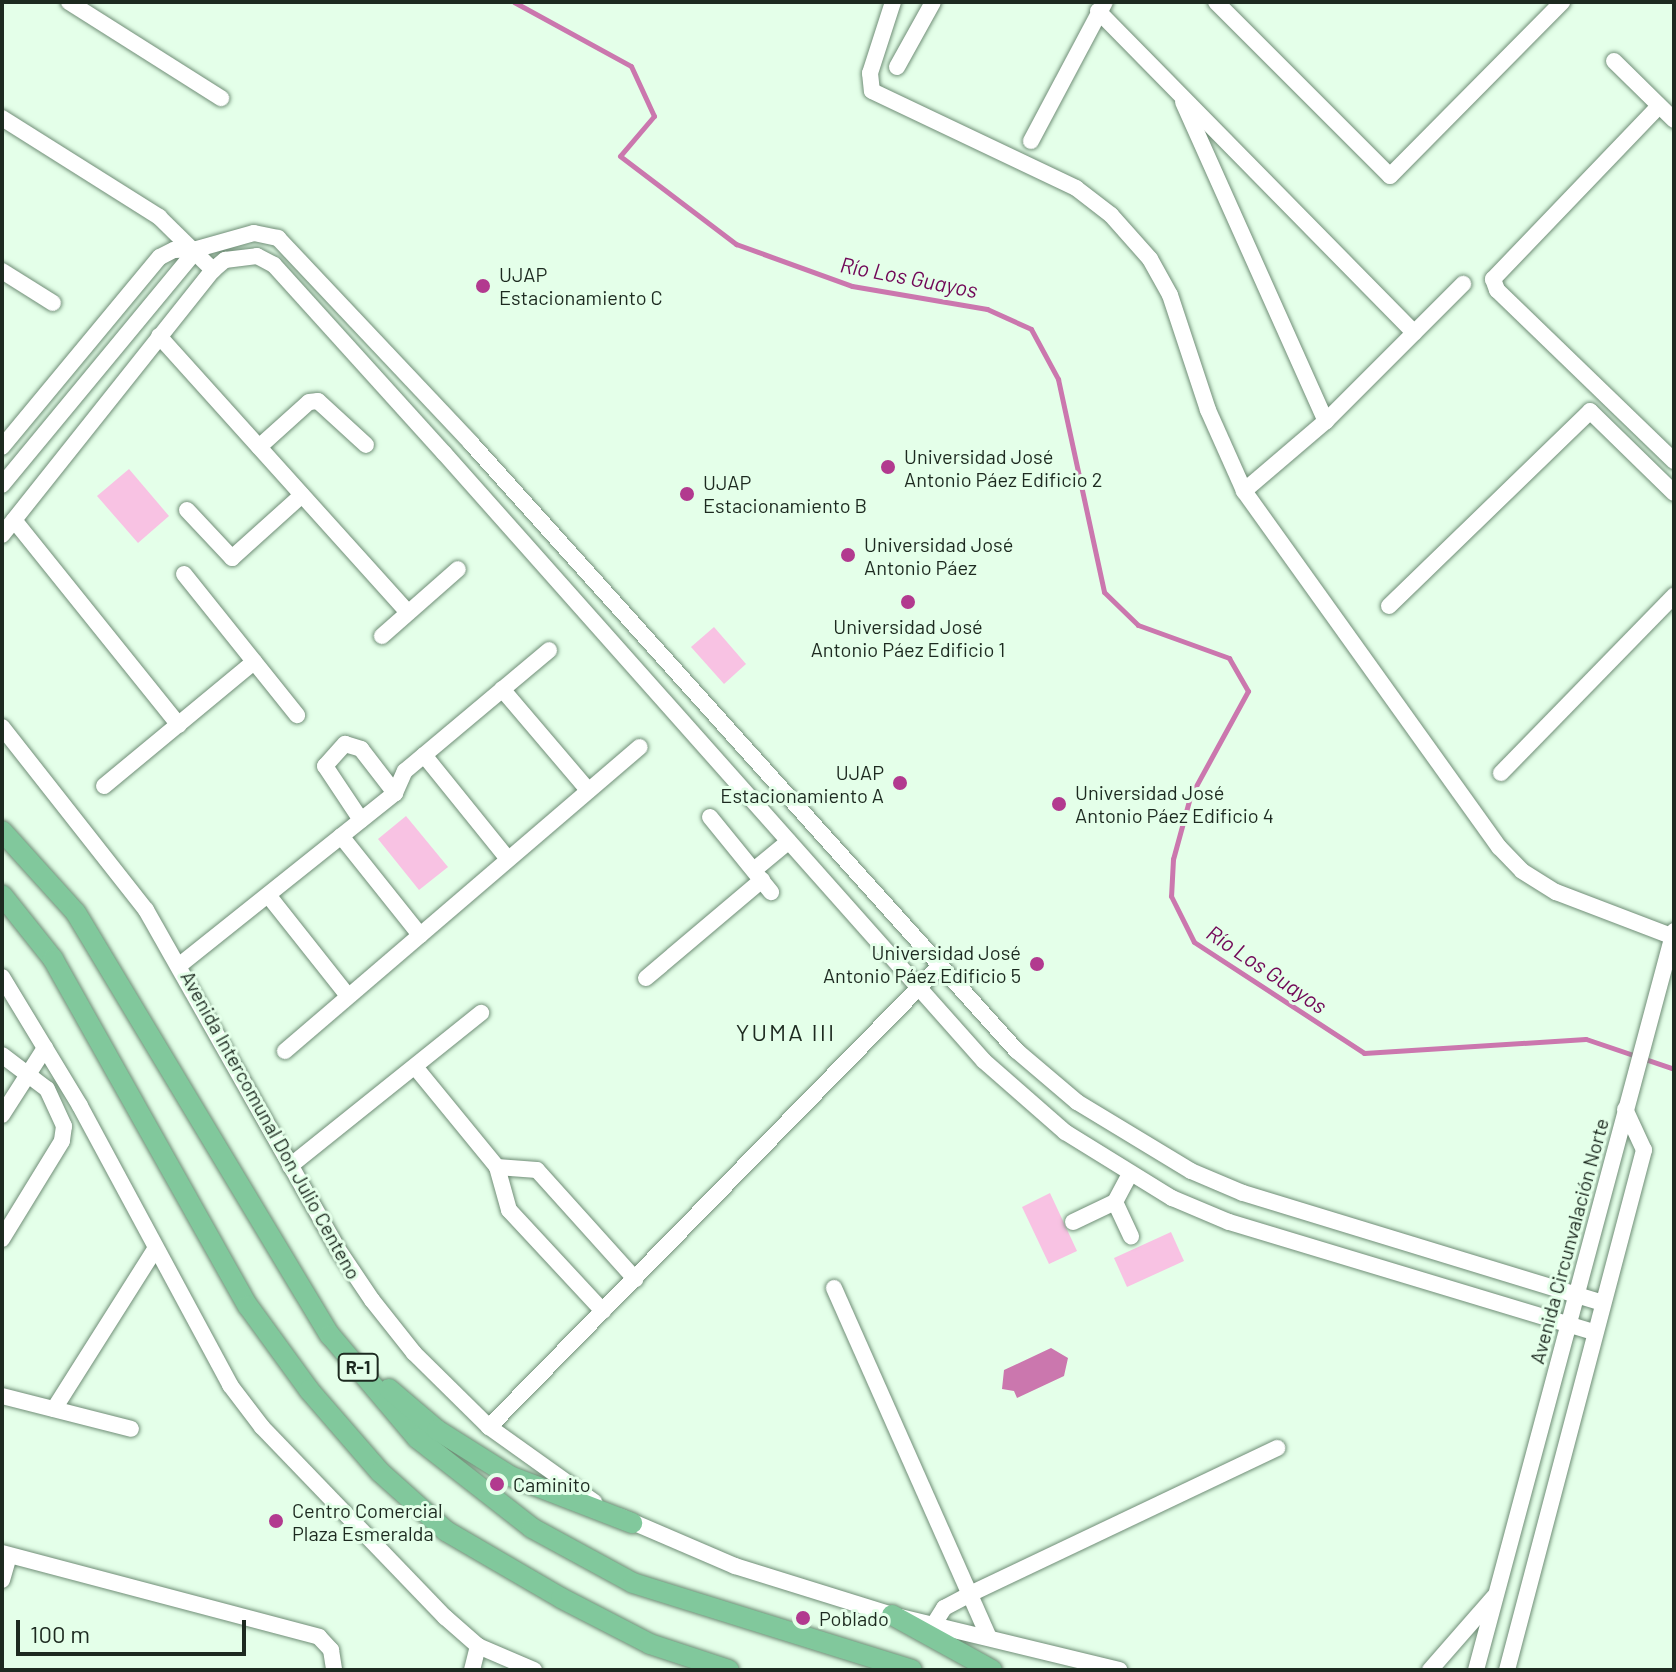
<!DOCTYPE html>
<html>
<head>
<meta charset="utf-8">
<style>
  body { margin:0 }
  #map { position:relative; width:1676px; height:1672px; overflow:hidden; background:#e4ffe9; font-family:Barlow,sans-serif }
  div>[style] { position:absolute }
  .green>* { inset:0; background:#f8c2e3 }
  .water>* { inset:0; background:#cb77ae }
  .stream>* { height:5px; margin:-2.5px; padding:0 2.5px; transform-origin:2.5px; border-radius:2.5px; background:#cb77ae }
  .roads { filter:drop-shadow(0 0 2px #708e77) drop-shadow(0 0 2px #708e77) }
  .minor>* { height:16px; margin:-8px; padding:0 8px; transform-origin:8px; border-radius:8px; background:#fff }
  .major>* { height:20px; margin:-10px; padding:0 10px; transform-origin:10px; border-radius:10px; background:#81c89c }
  .dots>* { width:22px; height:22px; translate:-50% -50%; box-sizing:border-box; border:4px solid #e4ffe9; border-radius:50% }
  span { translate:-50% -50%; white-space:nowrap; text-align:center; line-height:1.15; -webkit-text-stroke:6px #e4ffe9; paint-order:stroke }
  .shield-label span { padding:2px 6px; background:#e4ffe9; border:2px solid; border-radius:6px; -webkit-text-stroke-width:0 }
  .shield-label { font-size:18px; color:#1d2a20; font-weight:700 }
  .poi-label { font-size:20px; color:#1d2a20 }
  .left { translate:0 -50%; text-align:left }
  .right { translate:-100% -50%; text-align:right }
  .street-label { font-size:20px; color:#1d2a20 }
  .water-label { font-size:22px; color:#710757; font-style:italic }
  .quarter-label { font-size:24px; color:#1d2a20; letter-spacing:2px }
  .frame { position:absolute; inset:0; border:4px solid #1d2a20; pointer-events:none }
  .scale { position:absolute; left:16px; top:1620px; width:230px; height:36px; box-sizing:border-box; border:4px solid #1d2a20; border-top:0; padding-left:10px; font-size:24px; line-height:28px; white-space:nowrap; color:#1d2a20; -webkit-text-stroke:6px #e4ffe9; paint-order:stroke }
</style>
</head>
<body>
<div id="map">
  <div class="green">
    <i style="clip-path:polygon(129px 469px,169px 516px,138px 543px,97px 496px)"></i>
    <i style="clip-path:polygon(714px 627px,746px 664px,724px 684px,691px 647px)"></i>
    <i style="clip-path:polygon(406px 816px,448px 867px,419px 890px,378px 839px)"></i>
    <i style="clip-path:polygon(1050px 1193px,1077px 1251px,1049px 1264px,1022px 1207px)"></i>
    <i style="clip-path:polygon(1171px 1232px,1184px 1261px,1127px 1287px,1114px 1258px)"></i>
  </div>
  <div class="water">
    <i style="clip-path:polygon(1051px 1348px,1068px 1358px,1064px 1376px,1017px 1398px,1014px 1391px,1002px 1389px,1004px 1370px)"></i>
  </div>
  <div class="stream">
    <i style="left:514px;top:2px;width:133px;rotate:28.7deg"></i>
    <i style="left:631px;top:66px;width:55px;rotate:65.3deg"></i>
    <i style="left:654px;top:116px;width:52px;rotate:130.4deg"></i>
    <i style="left:620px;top:156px;width:146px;rotate:37.2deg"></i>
    <i style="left:736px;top:244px;width:123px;rotate:19.9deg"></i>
    <i style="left:852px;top:286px;width:137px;rotate:9.7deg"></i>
    <i style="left:987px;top:309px;width:48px;rotate:24.4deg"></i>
    <i style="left:1031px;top:329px;width:57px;rotate:61.6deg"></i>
    <i style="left:1058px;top:379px;width:218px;rotate:77.8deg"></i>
    <i style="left:1104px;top:592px;width:47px;rotate:44.1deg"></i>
    <i style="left:1138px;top:625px;width:97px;rotate:19.9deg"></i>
    <i style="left:1229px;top:658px;width:38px;rotate:60deg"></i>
    <i style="left:1248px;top:691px;width:121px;rotate:118.7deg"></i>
    <i style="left:1190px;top:797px;width:64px;rotate:105.3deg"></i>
    <i style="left:1173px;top:859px;width:37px;rotate:93deg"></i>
    <i style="left:1171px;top:896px;width:51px;rotate:63.4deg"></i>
    <i style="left:1194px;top:942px;width:203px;rotate:33.1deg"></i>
    <i style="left:1364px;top:1053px;width:222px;rotate:-3.6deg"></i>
    <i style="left:1586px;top:1039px;width:93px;rotate:18.8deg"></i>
  </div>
  <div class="roads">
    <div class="minor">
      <i style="left:69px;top:2px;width:180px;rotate:32.3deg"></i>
      <i style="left:893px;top:2px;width:75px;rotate:107.9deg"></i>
      <i style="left:870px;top:73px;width:18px;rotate:84deg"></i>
      <i style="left:872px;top:91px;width:226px;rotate:25.4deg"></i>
      <i style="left:1076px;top:188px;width:44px;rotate:37.6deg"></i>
      <i style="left:1111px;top:215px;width:59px;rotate:48.4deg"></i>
      <i style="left:1150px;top:259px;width:41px;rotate:60.9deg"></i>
      <i style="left:1170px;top:295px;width:121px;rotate:71.7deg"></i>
      <i style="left:1208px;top:410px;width:89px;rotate:66deg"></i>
      <i style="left:1244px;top:491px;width:438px;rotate:54.4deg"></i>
      <i style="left:1499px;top:847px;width:33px;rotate:46deg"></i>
      <i style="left:1522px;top:871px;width:40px;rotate:32deg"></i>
      <i style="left:1556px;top:892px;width:126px;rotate:20.9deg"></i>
      <i style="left:1216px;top:2px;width:246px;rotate:45deg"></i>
      <i style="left:1390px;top:176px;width:245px;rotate:-45.3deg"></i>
      <i style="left:1098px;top:11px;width:451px;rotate:45.5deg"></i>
      <i style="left:1614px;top:61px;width:84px;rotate:44.5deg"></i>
      <i style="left:897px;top:67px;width:74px;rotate:-61deg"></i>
      <i style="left:1183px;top:102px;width:350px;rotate:65.9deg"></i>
      <i style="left:1659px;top:106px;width:240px;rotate:133.8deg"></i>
      <i style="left:1493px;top:279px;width:12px;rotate:70deg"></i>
      <i style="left:1497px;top:290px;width:246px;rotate:44deg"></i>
      <i style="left:2px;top:118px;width:186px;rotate:32.2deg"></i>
      <i style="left:159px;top:217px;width:76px;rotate:44.5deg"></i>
      <i style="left:1031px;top:141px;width:157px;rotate:-62deg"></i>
      <i style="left:2px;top:271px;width:60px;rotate:32.1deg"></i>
      <i style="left:159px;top:336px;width:372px;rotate:48deg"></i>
      <i style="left:2px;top:447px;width:247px;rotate:-50.3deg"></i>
      <i style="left:160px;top:257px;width:16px;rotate:-27deg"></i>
      <i style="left:174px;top:250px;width:23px;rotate:-2deg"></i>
      <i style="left:259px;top:447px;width:67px;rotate:-42deg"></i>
      <i style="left:309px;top:402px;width:9px;rotate:-6deg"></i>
      <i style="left:318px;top:401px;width:65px;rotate:42.5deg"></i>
      <i style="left:2px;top:485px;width:306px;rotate:-50.4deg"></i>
      <i style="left:197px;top:249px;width:59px;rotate:-15.7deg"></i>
      <i style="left:254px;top:233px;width:25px;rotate:12deg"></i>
      <i style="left:278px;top:238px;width:282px;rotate:46.7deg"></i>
      <i style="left:471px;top:443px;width:817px;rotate:48.08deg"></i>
      <i style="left:1017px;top:1051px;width:79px;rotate:40.4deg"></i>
      <i style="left:1077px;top:1102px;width:133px;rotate:31.2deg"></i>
      <i style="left:1191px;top:1171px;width:56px;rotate:22.9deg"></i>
      <i style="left:1243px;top:1193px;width:376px;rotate:17deg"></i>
      <i style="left:1244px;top:491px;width:108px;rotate:-40.5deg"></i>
      <i style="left:1326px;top:421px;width:194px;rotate:-45deg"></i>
      <i style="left:187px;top:510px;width:66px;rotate:46.8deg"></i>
      <i style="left:232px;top:558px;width:94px;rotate:-42deg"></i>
      <i style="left:14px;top:520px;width:263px;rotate:51.2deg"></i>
      <i style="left:2px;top:535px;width:339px;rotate:-51.5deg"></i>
      <i style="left:213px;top:270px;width:16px;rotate:-40deg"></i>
      <i style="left:225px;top:260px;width:32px;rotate:-7deg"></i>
      <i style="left:257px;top:256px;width:19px;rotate:28deg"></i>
      <i style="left:274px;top:265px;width:253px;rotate:47.9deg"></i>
      <i style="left:444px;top:453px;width:813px;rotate:48.39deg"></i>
      <i style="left:984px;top:1061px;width:108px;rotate:41.2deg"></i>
      <i style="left:1065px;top:1132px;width:126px;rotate:31.7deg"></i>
      <i style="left:1172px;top:1198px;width:62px;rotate:22.8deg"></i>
      <i style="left:1229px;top:1222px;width:381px;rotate:16.8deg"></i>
      <i style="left:184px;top:574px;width:181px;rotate:51.3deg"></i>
      <i style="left:1389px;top:606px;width:280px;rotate:-44.1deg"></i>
      <i style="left:1590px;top:411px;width:117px;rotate:44.3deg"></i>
      <i style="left:382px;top:636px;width:101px;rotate:-41.4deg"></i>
      <i style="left:502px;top:689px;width:133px;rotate:49.6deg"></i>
      <i style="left:2px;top:727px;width:233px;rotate:51.8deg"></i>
      <i style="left:146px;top:910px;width:388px;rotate:60.5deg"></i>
      <i style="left:337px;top:1248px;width:63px;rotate:56.1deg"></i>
      <i style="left:372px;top:1300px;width:68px;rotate:51.6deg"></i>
      <i style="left:414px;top:1353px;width:105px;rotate:44.6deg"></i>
      <i style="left:489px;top:1427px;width:129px;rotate:35.5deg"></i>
      <i style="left:424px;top:755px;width:134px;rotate:51.1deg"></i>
      <i style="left:1501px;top:773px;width:248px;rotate:-45.7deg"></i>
      <i style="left:104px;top:786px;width:195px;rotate:-39.6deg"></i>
      <i style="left:710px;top:817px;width:97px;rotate:50.9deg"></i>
      <i style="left:361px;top:820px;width:65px;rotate:-123.7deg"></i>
      <i style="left:325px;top:766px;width:30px;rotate:-48deg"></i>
      <i style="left:345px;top:744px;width:17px;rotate:17deg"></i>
      <i style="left:361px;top:749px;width:56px;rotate:52.3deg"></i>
      <i style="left:341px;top:836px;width:127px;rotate:51.4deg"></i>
      <i style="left:754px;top:870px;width:45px;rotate:-39.6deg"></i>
      <i style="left:268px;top:895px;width:129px;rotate:51.6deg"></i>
      <i style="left:181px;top:964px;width:274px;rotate:-38.6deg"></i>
      <i style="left:395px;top:793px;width:24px;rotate:-66deg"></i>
      <i style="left:405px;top:771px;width:188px;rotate:-40deg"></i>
      <i style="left:2px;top:977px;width:151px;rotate:58.8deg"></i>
      <i style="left:80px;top:1106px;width:317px;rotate:61.7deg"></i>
      <i style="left:230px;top:1385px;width:53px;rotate:52.7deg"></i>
      <i style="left:262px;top:1427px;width:264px;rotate:46.1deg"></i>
      <i style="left:445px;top:1617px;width:44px;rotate:41.3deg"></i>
      <i style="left:478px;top:1646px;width:61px;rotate:23.2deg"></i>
      <i style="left:646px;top:978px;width:152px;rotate:-40.2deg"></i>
      <i style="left:285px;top:1051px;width:467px;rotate:-40.6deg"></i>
      <i style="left:2px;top:1055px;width:56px;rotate:37.1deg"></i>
      <i style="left:47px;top:1089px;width:41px;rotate:65.3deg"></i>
      <i style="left:64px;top:1126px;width:15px;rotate:98deg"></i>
      <i style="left:62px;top:1141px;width:115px;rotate:121.5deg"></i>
      <i style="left:416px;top:1068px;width:128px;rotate:50.7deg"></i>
      <i style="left:497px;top:1167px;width:45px;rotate:74.4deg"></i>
      <i style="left:509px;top:1210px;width:138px;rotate:47.1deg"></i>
      <i style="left:2px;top:1115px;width:80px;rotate:-57.3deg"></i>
      <i style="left:290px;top:1166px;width:245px;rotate:-38.7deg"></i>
      <i style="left:497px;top:1167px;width:40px;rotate:4.3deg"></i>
      <i style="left:537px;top:1170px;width:147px;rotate:48deg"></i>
      <i style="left:1115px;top:1202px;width:38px;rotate:65deg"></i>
      <i style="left:1073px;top:1222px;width:47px;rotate:-25.5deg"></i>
      <i style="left:1115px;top:1202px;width:32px;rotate:-62deg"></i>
      <i style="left:834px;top:1288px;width:382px;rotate:66.1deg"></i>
      <i style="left:2px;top:1396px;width:133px;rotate:14.3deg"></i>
      <i style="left:54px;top:1409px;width:189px;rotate:-57.7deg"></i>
      <i style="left:489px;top:1427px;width:645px;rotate:-45.63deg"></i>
      <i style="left:621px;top:1517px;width:124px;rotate:23.3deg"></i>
      <i style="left:735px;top:1566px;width:164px;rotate:17.3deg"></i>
      <i style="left:892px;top:1615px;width:234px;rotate:13.6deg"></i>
      <i style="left:2px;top:1553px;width:328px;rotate:14.8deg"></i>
      <i style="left:319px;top:1637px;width:18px;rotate:47deg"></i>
      <i style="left:331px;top:1650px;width:20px;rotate:81deg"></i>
      <i style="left:2px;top:1580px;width:25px;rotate:-74deg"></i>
      <i style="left:934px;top:1624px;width:19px;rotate:-58deg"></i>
      <i style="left:944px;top:1608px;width:32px;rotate:-28deg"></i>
      <i style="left:972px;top:1593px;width:338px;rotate:-25.4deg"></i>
      <i style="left:472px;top:1670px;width:25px;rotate:-76deg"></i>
      <i style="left:1430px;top:1670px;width:97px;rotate:-48.8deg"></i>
      <i style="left:1476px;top:1670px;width:765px;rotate:-75deg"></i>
      <i style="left:1507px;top:1670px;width:538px;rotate:-75.24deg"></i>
      <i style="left:1644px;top:1150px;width:45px;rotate:-114.9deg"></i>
    </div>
    <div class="major">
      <i style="left:2px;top:831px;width:110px;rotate:47.9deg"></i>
      <i style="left:76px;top:913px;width:493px;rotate:59deg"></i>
      <i style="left:330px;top:1335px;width:135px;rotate:49.8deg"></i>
      <i style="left:417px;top:1438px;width:146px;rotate:38deg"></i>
      <i style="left:532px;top:1528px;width:115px;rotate:28.6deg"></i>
      <i style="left:633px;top:1583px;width:292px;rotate:17.3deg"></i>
      <i style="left:2px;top:895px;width:82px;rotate:51.4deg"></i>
      <i style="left:53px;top:959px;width:398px;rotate:60.7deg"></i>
      <i style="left:248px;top:1306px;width:104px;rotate:54deg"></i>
      <i style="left:309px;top:1390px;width:108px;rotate:49.1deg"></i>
      <i style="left:380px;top:1472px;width:89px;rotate:41.8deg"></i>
      <i style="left:446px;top:1531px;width:133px;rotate:30.2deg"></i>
      <i style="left:561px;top:1598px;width:100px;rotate:27.3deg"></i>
      <i style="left:650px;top:1644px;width:83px;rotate:18.2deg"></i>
      <i style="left:389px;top:1389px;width:63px;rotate:40.5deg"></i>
      <i style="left:437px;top:1430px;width:86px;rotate:32.2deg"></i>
      <i style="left:510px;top:1476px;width:131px;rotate:21.1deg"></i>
      <i style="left:892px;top:1615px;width:114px;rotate:28.8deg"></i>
    </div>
  </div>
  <div class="dots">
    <i style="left:483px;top:286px;background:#b23a8f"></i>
    <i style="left:888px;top:467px;background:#b23a8f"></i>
    <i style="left:687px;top:494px;background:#b23a8f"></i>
    <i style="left:848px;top:555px;background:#b23a8f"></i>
    <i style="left:908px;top:602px;background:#b23a8f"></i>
    <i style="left:900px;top:783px;background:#b23a8f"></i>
    <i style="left:1059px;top:804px;background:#b23a8f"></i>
    <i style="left:1037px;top:964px;background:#b23a8f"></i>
    <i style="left:497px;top:1484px;background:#b23a8f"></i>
    <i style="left:276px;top:1521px;background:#b23a8f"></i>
    <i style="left:803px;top:1618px;background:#b23a8f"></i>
  </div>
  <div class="shield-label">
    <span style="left:358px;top:1367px">R-1</span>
  </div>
  <div class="poi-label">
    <span class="left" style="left:499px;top:286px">UJAP<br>Estacionamiento C</span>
    <span class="left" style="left:904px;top:468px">Universidad José<br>Antonio Páez Edificio 2</span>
    <span class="left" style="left:703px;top:494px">UJAP<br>Estacionamiento B</span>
    <span class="left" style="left:864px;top:556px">Universidad José<br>Antonio Páez</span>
    <span style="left:908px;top:638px">Universidad José<br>Antonio Páez Edificio 1</span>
    <span class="right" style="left:884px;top:784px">UJAP<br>Estacionamiento A</span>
    <span class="left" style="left:1075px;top:804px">Universidad José<br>Antonio Páez Edificio 4</span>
    <span class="right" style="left:1021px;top:964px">Universidad José<br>Antonio Páez Edificio 5</span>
    <span class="left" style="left:513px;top:1484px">Caminito</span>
    <span class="left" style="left:292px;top:1522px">Centro Comercial<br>Plaza Esmeralda</span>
    <span class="left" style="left:819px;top:1618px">Poblado</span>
  </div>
  <div class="street-label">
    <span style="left:271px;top:1125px;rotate:61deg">Avenida Intercomunal Don Julio Centeno</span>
    <span style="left:1569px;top:1241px;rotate:-75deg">Avenida Circunvalación Norte</span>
  </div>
  <div class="water-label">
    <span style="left:909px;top:277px;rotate:11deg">Río Los Guayos</span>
    <span style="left:1267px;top:969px;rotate:34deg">Río Los Guayos</span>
  </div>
  <div class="quarter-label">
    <span style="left:786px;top:1032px">YUMA III</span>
  </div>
  <div class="frame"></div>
  <div class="scale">100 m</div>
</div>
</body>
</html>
